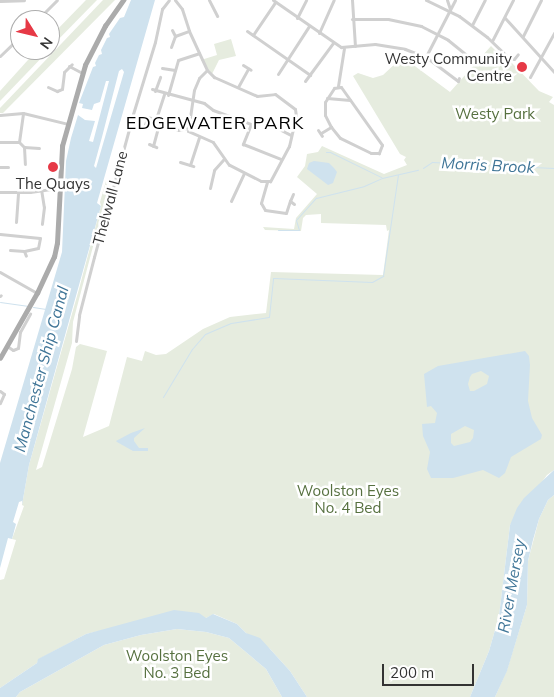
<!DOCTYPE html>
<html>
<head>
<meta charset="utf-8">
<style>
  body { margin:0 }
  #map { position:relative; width:554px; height:697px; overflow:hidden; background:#fff; font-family:Mulish,sans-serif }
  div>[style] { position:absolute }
  .green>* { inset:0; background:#e6ecdf }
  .water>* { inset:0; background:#cfe2ee }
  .stream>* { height:1px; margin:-0.5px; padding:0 0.5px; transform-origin:0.5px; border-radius:0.5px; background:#cfe2ee }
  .minor>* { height:3px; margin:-1.5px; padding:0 1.5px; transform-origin:1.5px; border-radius:1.5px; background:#d0d0d0 }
  .major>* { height:4.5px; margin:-2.25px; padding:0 2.25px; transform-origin:2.25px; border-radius:2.25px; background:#ababab }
  .dots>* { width:14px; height:14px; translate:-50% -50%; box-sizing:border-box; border:2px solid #fff; border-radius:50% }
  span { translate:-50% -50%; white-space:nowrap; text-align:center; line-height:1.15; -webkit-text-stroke:5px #fff; paint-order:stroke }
  .poi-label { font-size:15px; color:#333 }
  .right { translate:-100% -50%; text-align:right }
  .park-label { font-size:15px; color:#56703f }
  .street-label { font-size:15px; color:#333 }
  .water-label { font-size:16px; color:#3f7597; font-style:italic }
  .quarter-label { font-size:18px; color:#000; letter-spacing:1px }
  .north { position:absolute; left:10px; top:10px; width:50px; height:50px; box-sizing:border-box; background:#fff; border:1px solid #adadad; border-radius:50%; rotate:126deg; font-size:14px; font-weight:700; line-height:20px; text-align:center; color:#333 }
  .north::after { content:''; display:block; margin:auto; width:18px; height:22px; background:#e63946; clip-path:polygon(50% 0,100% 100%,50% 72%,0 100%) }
  .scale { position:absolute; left:382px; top:664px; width:92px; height:22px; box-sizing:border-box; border:2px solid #333; border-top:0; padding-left:6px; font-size:15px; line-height:18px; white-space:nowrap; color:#333; -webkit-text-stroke:4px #fff; paint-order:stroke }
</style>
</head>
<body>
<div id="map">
  <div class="green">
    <i style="clip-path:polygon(86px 0,97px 0,50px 48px,50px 37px)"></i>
    <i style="clip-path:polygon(103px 0,115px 0,3px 113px,0 113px,0 108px)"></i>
    <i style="clip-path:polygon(231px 39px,236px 56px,219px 60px,212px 74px,201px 60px,217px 55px,214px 44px)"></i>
    <i style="clip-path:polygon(491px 46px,505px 60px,511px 62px,539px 91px,553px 97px,549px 102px,554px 105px,554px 470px,547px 475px,510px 525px,499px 616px,489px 651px,470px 697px,307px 697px,290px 671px,270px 649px,246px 633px,237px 624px,214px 614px,206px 618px,130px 624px,86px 634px,39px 659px,37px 663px,0 688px,0 580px,4px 579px,16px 540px,12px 539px,24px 506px,22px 505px,29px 465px,79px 289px,101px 206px,100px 202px,106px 181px,108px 190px,73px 322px,72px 343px,36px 470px,42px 467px,72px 369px,76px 347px,80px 344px,107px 351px,83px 437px,109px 426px,127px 357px,142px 361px,145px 351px,156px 355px,166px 354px,203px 329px,230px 317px,266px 313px,271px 272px,383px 275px,389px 230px,387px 231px,386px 225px,321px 223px,321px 214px,306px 215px,303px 218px,301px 231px,265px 230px,263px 227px,294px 229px,296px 218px,317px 194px,297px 177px,305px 166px,307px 154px,318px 152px,322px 146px,384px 174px,407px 165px,404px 160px,406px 157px,400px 154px,353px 76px,358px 73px,373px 78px,383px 75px,398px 61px,408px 61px,450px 92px)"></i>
    <i style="clip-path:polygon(37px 50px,49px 50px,0 101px,0 91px)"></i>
    <i style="clip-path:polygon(554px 495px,554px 697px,495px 697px,507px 670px,527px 605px,528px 561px,539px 519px,548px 500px)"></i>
    <i style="clip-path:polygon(177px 629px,206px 632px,229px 638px,266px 669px,282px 697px,16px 697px,20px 692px,104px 645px,141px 635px)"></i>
  </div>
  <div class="water">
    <i style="clip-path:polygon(evenodd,131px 0,155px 0,97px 203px,101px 206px,29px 465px,22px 505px,22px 501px,19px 502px,13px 522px,16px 524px,12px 539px,8px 538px,0 568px,0 463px,62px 252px,66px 161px,71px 138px,78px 115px,85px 120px,95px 121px,89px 141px,93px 142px,109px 81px,106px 81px,100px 102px,94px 104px,92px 110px,82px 108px,83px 104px,79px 103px,93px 67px,96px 66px,95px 63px,99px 55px,102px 54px,101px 50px,107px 38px,110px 37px,109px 34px,120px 18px,124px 17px,131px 0,122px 69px,124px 72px,96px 168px,94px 166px,102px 137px,119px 71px,122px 69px)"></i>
    <i style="clip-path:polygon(314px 161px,329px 163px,334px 168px,337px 172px,333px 183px,328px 185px,307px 169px,309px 163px)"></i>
    <i style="clip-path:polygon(evenodd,525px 351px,529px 356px,530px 365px,528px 401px,532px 418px,542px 435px,541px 439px,511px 457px,505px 473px,499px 478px,483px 470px,453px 478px,431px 478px,427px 469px,430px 452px,423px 436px,422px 424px,435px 423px,437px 413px,431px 406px,427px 407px,424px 374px,438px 366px,525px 351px,481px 371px,489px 376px,487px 384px,474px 391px,470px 391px,468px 384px,470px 377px,472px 374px,481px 371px,525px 351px,465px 426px,474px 430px,473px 438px,470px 442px,454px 446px,451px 443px,451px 434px,465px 426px)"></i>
    <i style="clip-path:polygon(145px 428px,134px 438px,134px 441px,139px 448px,148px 448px,148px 451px,133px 451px,117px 442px,116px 441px,131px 433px)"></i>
    <i style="clip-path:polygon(554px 470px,554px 495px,548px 500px,539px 519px,533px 540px,528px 561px,527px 605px,507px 671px,495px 697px,470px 697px,489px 651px,499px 616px,510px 525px,517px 508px,524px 498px)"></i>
    <i style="clip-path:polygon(174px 610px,199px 613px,206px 618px,213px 614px,237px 624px,246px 633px,260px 638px,290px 671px,307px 697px,282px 697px,266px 669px,229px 638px,206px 632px,177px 629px,141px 635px,104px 645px,20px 692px,16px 697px,0 697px,0 688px,37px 663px,38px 659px,86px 634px)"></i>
  </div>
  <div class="stream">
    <i style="left:326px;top:152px;width:4px"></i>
    <i style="left:330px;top:152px;width:57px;rotate:26.1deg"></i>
    <i style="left:423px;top:168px;width:11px;rotate:-34deg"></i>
    <i style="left:432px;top:162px;width:122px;rotate:2.8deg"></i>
    <i style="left:278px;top:230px;width:21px"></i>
    <i style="left:299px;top:230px;width:10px;rotate:-107deg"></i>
    <i style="left:296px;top:220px;width:30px;rotate:-48deg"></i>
    <i style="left:316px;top:198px;width:49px;rotate:-14deg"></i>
    <i style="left:364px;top:186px;width:20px;rotate:-24deg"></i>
    <i style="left:382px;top:178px;width:37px;rotate:-13deg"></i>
    <i style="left:0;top:302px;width:27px;rotate:8deg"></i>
    <i style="left:33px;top:307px;width:13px;rotate:9deg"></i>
    <i style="left:163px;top:397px;width:56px;rotate:-58.9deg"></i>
    <i style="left:192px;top:349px;width:20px;rotate:-49deg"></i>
    <i style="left:205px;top:334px;width:28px;rotate:-23deg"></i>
    <i style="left:231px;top:323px;width:38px;rotate:-9deg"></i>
    <i style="left:269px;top:317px;width:39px;rotate:-84deg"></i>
    <i style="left:273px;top:278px;width:99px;rotate:2.3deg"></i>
    <i style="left:372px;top:282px;width:13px;rotate:-29deg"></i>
    <i style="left:383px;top:276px;width:102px;rotate:-81.6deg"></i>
  </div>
  <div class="minor">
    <i style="left:175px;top:0;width:11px;rotate:52deg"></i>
    <i style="left:182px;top:9px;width:23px;rotate:72deg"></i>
    <i style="left:189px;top:31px;width:43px;rotate:65.2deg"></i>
    <i style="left:207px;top:70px;width:10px;rotate:45deg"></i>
    <i style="left:214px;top:77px;width:47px;rotate:23.8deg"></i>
    <i style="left:257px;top:96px;width:18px;rotate:-6deg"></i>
    <i style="left:275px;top:94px;width:25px;rotate:37deg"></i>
    <i style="left:295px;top:109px;width:7px;rotate:82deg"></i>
    <i style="left:296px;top:116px;width:31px;rotate:103deg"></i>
    <i style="left:289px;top:146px;width:40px;rotate:118deg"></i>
    <i style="left:270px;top:181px;width:9px;rotate:180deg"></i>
    <i style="left:261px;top:181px;width:36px;rotate:-153deg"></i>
    <i style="left:229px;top:165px;width:28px;rotate:-125deg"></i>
    <i style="left:213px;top:142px;width:27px;rotate:-156deg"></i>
    <i style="left:188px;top:131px;width:41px;rotate:-81.7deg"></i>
    <i style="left:194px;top:90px;width:13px;rotate:-67deg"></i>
    <i style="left:199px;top:78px;width:11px;rotate:-45deg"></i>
    <i style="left:209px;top:0;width:18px;rotate:63deg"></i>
    <i style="left:273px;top:0;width:83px;rotate:34.7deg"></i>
    <i style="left:341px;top:47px;width:34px;rotate:-5deg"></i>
    <i style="left:375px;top:44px;width:30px;rotate:9deg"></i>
    <i style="left:405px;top:49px;width:22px;rotate:21deg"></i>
    <i style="left:426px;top:57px;width:40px;rotate:37deg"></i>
    <i style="left:458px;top:81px;width:3px;rotate:-72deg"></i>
    <i style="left:352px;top:0;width:46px;rotate:86.3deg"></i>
    <i style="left:426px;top:0;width:37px;rotate:26deg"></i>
    <i style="left:459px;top:16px;width:35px;rotate:37deg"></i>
    <i style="left:487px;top:37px;width:29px;rotate:44deg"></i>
    <i style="left:508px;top:57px;width:6px;rotate:18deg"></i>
    <i style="left:514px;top:59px;width:6px;rotate:-51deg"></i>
    <i style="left:447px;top:0;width:9px;rotate:72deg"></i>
    <i style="left:0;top:1px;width:24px;rotate:-2deg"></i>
    <i style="left:297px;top:18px;width:20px;rotate:-63deg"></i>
    <i style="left:505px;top:18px;width:73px;rotate:47.8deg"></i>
    <i style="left:352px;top:19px;width:36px"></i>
    <i style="left:388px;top:19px;width:34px;rotate:12deg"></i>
    <i style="left:421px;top:26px;width:30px;rotate:27deg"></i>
    <i style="left:448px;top:40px;width:32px;rotate:39deg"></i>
    <i style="left:37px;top:20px;width:28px;rotate:-45deg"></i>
    <i style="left:472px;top:25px;width:28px;rotate:-63deg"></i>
    <i style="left:172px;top:30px;width:7px;rotate:63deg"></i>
    <i style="left:175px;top:36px;width:15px;rotate:-20deg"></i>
    <i style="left:247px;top:31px;width:77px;rotate:34.9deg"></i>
    <i style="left:319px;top:33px;width:36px;rotate:-66deg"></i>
    <i style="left:253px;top:35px;width:40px;rotate:-56deg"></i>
    <i style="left:523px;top:36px;width:40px;rotate:-63.4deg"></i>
    <i style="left:492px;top:41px;width:46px;rotate:-62.9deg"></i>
    <i style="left:171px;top:47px;width:12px;rotate:-70deg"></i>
    <i style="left:0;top:56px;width:28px;rotate:-44deg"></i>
    <i style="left:243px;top:65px;width:9px;rotate:32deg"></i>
    <i style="left:69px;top:66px;width:15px;rotate:28deg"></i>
    <i style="left:421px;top:66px;width:74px;rotate:-62.7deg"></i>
    <i style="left:162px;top:68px;width:13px;rotate:9deg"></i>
    <i style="left:278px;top:74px;width:57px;rotate:-57.1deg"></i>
    <i style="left:530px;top:77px;width:50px;rotate:-61.4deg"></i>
    <i style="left:305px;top:81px;width:47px;rotate:-53.6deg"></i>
    <i style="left:338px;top:86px;width:38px;rotate:-81deg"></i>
    <i style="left:48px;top:87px;width:10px;rotate:24deg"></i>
    <i style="left:57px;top:91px;width:5px;rotate:-22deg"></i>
    <i style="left:62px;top:89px;width:17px;rotate:-83deg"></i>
    <i style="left:64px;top:72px;width:11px;rotate:-45deg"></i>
    <i style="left:238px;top:87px;width:21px;rotate:-61deg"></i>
    <i style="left:341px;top:87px;width:71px;rotate:54.7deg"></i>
    <i style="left:382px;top:145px;width:9px;rotate:111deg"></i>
    <i style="left:379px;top:153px;width:8px;rotate:180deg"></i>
    <i style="left:371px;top:153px;width:34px;rotate:-154deg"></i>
    <i style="left:340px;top:138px;width:14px;rotate:-129deg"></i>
    <i style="left:331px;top:127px;width:13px;rotate:-117deg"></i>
    <i style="left:325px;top:115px;width:13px;rotate:-90deg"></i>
    <i style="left:325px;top:102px;width:17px;rotate:-57deg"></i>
    <i style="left:334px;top:88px;width:7px;rotate:-8deg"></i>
    <i style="left:152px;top:89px;width:54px;rotate:15.1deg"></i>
    <i style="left:204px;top:103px;width:11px;rotate:38deg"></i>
    <i style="left:213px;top:110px;width:40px;rotate:20.2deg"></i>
    <i style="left:251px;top:124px;width:22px;rotate:112deg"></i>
    <i style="left:243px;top:144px;width:41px;rotate:21.5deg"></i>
    <i style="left:155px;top:91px;width:15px;rotate:-70deg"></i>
    <i style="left:168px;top:95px;width:36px;rotate:-74deg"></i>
    <i style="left:178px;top:60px;width:22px;rotate:-18deg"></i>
    <i style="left:327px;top:98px;width:23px;rotate:5deg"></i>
    <i style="left:0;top:115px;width:23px;rotate:-5deg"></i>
    <i style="left:23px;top:113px;width:46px;rotate:13.7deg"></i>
    <i style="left:142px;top:116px;width:14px;rotate:12deg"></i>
    <i style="left:156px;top:119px;width:5px;rotate:53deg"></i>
    <i style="left:159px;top:123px;width:20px;rotate:20deg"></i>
    <i style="left:178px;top:130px;width:10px;rotate:-11deg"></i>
    <i style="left:156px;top:119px;width:26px;rotate:-72deg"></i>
    <i style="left:139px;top:127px;width:5px;rotate:11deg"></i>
    <i style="left:144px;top:128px;width:10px;rotate:-73deg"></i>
    <i style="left:275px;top:127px;width:18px;rotate:27deg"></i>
    <i style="left:318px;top:130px;width:7px;rotate:56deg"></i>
    <i style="left:321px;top:133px;width:12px;rotate:-31deg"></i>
    <i style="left:0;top:142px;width:19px"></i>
    <i style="left:19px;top:142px;width:29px;rotate:-82deg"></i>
    <i style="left:19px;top:142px;width:7px;rotate:45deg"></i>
    <i style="left:24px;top:147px;width:15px;rotate:4deg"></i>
    <i style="left:149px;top:144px;width:8px;rotate:23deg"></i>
    <i style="left:153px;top:146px;width:24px;rotate:-75deg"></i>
    <i style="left:24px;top:147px;width:17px;rotate:87deg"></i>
    <i style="left:180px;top:162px;width:14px;rotate:17deg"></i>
    <i style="left:190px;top:165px;width:29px;rotate:-72deg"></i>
    <i style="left:0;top:167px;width:8px"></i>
    <i style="left:267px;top:182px;width:22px;rotate:106deg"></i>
    <i style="left:261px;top:203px;width:8px;rotate:60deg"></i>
    <i style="left:265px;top:210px;width:21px;rotate:8deg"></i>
    <i style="left:286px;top:213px;width:13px;rotate:-72deg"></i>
    <i style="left:210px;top:188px;width:18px;rotate:-77deg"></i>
    <i style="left:214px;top:170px;width:15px;rotate:-48deg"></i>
    <i style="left:41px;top:189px;width:18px;rotate:81deg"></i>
    <i style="left:44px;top:207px;width:17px;rotate:97deg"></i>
    <i style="left:0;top:192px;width:30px"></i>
    <i style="left:30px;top:192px;width:28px;rotate:-8deg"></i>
    <i style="left:293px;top:194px;width:8px;rotate:113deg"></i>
    <i style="left:290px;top:201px;width:5px;rotate:37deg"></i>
    <i style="left:231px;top:201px;width:31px;rotate:-65deg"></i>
    <i style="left:16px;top:222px;width:30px;rotate:-86deg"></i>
    <i style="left:0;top:234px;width:40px;rotate:5.7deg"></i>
    <i style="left:40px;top:238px;width:10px;rotate:101deg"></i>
    <i style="left:38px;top:248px;width:14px;rotate:168deg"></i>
    <i style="left:10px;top:250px;width:14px;rotate:4deg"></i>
    <i style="left:24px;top:251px;width:5px;rotate:68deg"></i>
    <i style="left:0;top:272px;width:43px;rotate:29.6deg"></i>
    <i style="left:0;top:296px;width:1px;rotate:-45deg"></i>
    <i style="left:76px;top:341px;width:26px;rotate:-83deg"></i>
    <i style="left:79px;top:315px;width:60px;rotate:-75.5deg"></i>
    <i style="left:94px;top:257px;width:148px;rotate:-74.7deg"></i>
    <i style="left:133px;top:114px;width:75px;rotate:-73deg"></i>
    <i style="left:155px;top:42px;width:34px;rotate:-78deg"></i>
    <i style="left:162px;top:9px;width:11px;rotate:-52deg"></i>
    <i style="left:7px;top:346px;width:7px;rotate:34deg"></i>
    <i style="left:13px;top:350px;width:5px;rotate:-22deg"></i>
    <i style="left:18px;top:348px;width:16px;rotate:-83deg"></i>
    <i style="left:20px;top:332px;width:21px;rotate:-61deg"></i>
    <i style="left:0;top:391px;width:5px;rotate:37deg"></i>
    <i style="left:4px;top:394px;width:10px;rotate:114deg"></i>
  </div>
  <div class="major">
    <i style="left:0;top:358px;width:75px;rotate:-60.4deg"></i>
    <i style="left:37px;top:293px;width:40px;rotate:-65deg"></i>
    <i style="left:54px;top:257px;width:14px;rotate:-78deg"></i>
    <i style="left:57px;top:243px;width:97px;rotate:-87deg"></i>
    <i style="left:62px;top:146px;width:84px;rotate:-74.1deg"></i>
    <i style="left:85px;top:65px;width:44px;rotate:-62.9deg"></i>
    <i style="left:105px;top:26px;width:32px;rotate:-55deg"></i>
  </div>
  <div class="dots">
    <i style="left:522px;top:67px;background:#e63946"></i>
    <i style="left:53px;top:167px;background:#e63946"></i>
  </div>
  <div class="poi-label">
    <span class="right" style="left:512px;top:67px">Westy Community<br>Centre</span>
    <span style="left:53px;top:184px">The Quays</span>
  </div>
  <div class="park-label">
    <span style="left:495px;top:114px">Westy Park</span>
    <span style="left:348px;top:499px">Woolston Eyes<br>No. 4 Bed</span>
    <span style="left:177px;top:664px">Woolston Eyes<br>No. 3 Bed</span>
  </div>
  <div class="street-label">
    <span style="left:110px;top:198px;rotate:-75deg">Thelwall Lane</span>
  </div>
  <div class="water-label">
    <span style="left:488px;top:165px;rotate:3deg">Morris Brook</span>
    <span style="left:41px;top:369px;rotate:-75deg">Manchester Ship Canal</span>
    <span style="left:511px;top:586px;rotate:-80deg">River Mersey</span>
  </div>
  <div class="quarter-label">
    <span style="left:215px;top:123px">EDGEWATER PARK</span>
  </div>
  <div class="north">N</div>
  <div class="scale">200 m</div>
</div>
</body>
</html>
